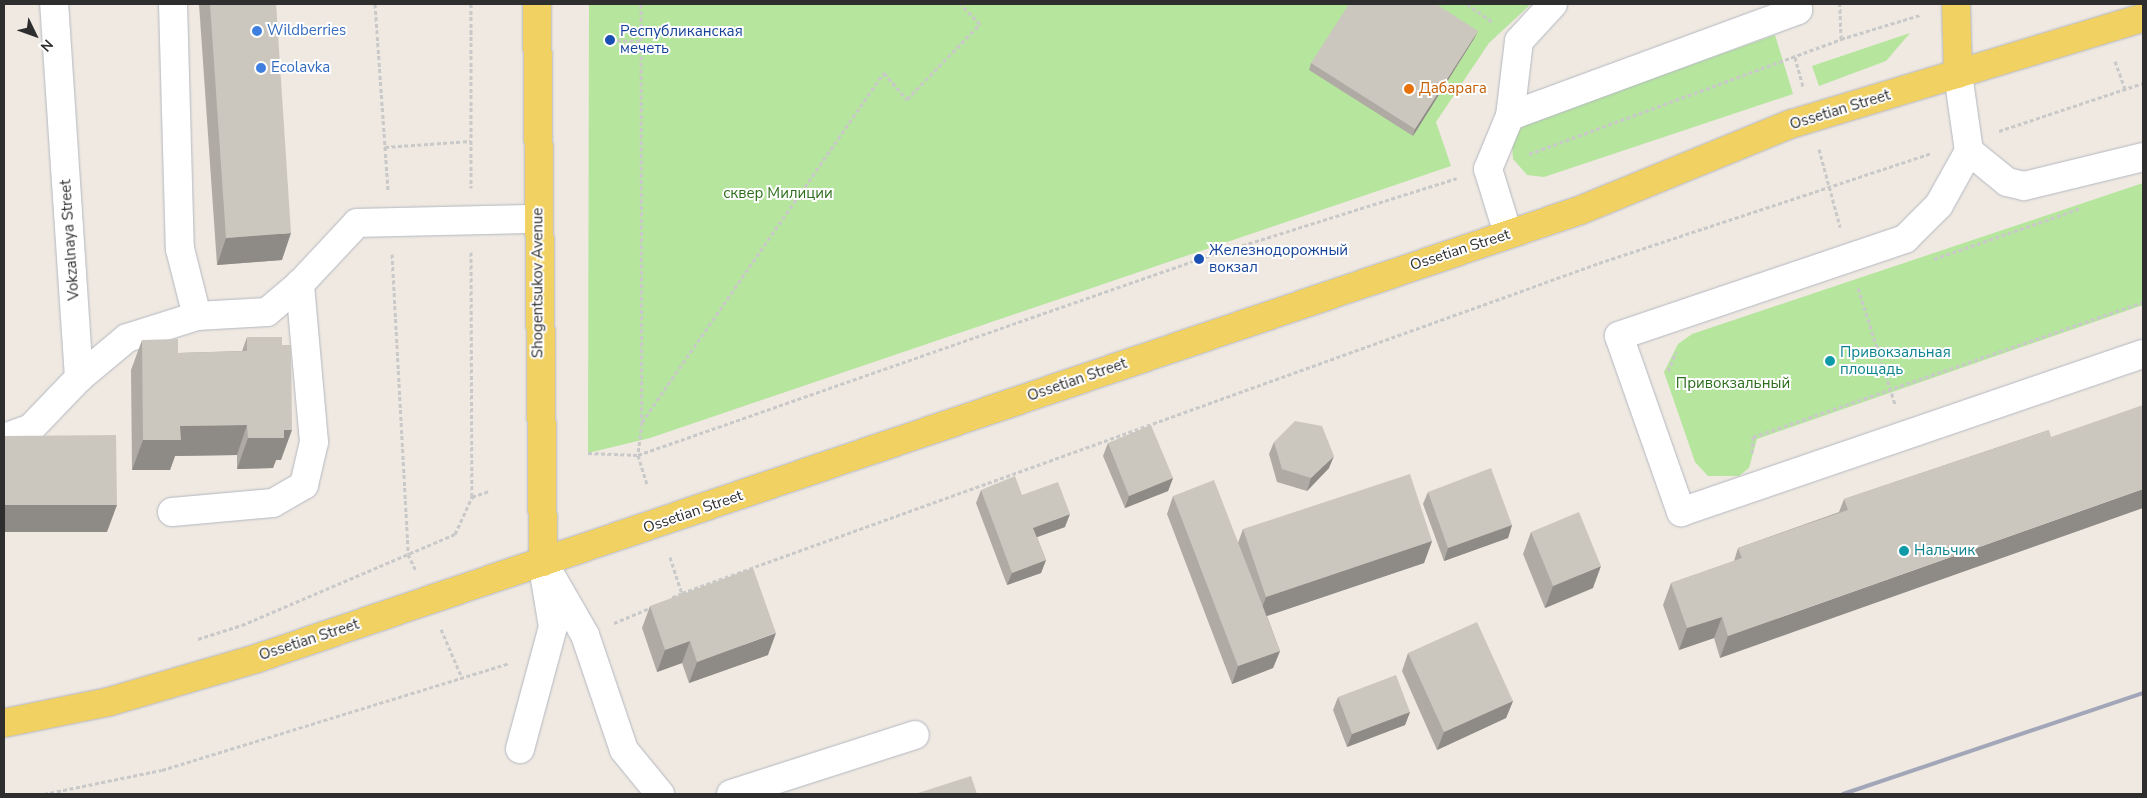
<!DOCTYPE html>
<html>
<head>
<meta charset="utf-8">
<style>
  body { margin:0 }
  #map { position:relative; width:2147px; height:798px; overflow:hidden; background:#efe9e1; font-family:"Nunito Sans",sans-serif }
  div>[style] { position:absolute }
  .green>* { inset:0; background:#b6e59e }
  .path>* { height:3px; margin-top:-1.5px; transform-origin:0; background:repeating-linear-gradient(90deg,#c9c9c9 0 4px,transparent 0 6.5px) }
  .roads { filter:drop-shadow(0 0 1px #b4b7c1) drop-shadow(0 0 1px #b4b7c1) }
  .minor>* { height:28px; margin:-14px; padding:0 14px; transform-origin:14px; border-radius:14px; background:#fff }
  .major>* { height:28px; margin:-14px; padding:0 14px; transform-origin:14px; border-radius:14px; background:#f2d163 }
  .rail>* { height:4px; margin:-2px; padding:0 2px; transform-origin:2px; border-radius:2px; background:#a3a6b8 }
  .wall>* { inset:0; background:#afaba4 }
  .shaded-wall>* { inset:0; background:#8e8b86 }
  .building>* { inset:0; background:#cbc7bf }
  .dots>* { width:14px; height:14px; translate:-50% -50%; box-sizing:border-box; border:2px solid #fff; border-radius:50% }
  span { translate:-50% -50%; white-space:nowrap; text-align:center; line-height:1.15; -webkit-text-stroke:4px #fff; paint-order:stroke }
  .shop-label { font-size:15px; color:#366cbe }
  .left { translate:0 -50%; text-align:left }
  .transit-label { font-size:15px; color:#164399 }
  .food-label { font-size:15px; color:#c56008 }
  .street-label { font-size:15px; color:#2e2e2e }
  .park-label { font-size:15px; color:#2c6e1b }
  .culture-label { font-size:15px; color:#0d838f }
  .frame { position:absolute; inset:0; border:5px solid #2e2e2e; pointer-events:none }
  .north { position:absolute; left:10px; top:10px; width:50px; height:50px; -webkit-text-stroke:4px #fff; paint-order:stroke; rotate:132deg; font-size:14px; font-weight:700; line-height:20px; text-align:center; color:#2e2e2e }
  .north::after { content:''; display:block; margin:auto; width:18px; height:22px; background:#2e2e2e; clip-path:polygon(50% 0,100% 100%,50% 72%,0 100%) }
</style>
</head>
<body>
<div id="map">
  <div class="green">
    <i style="clip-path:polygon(589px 4px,1531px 4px,1489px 43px,1436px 122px,1451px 166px,650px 438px,588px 453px)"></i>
    <i style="clip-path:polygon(1910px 33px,1886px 61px,1819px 86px,1812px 66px)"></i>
    <i style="clip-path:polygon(1775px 35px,1793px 94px,1544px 177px,1527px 175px,1513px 159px,1512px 144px,1517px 131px,1530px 122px)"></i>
    <i style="clip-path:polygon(2143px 183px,2143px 305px,1757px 439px,1749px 468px,1739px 476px,1708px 476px,1695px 462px,1664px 372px,1678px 344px,1692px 334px)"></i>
  </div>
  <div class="path">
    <i style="left:375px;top:4px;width:186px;rotate:86deg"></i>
    <i style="left:471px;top:4px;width:184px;rotate:90deg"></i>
    <i style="left:641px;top:4px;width:418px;rotate:89.9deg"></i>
    <i style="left:642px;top:422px;width:33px;rotate:97deg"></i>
    <i style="left:638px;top:455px;width:30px;rotate:73deg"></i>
    <i style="left:1467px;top:4px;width:32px;rotate:35deg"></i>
    <i style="left:1841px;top:39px;width:83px;rotate:-16.9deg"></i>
    <i style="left:610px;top:40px;width:32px;rotate:2deg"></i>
    <i style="left:1795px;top:57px;width:31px;rotate:75deg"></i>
    <i style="left:2115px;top:61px;width:30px;rotate:70deg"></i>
    <i style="left:1999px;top:131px;width:152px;rotate:-18.4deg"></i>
    <i style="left:385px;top:147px;width:86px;rotate:-4deg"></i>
    <i style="left:1819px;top:149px;width:81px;rotate:74.9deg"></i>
    <i style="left:1529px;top:154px;width:333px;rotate:-20.2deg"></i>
    <i style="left:1841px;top:39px;width:35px;rotate:-92deg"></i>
    <i style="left:471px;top:252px;width:245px;rotate:89.8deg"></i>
    <i style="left:392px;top:254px;width:300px;rotate:86.9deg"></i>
    <i style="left:408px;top:554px;width:19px;rotate:65deg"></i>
    <i style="left:1934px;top:259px;width:156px;rotate:-19.1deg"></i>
    <i style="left:1858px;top:288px;width:122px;rotate:72.3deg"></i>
    <i style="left:1668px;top:371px;width:21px;rotate:-67deg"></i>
    <i style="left:642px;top:422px;width:425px;rotate:-55.3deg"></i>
    <i style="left:884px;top:73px;width:35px;rotate:49deg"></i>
    <i style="left:907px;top:99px;width:105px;rotate:-45.8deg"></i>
    <i style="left:980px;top:24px;width:28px;rotate:-134deg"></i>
    <i style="left:588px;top:453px;width:50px;rotate:2.3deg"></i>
    <i style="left:638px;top:455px;width:594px;rotate:-19.26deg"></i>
    <i style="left:1199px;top:259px;width:270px;rotate:-17.4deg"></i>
    <i style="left:1752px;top:453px;width:16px;rotate:-86deg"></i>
    <i style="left:1753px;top:437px;width:413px;rotate:-19.1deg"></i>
    <i style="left:670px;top:557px;width:38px;rotate:72deg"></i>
    <i style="left:682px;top:593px;width:12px;rotate:156deg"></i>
    <i style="left:682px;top:593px;width:975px;rotate:-19.79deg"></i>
    <i style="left:1599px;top:263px;width:350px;rotate:-18.3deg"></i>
    <i style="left:614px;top:623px;width:41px;rotate:-22.8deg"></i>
    <i style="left:441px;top:629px;width:53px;rotate:66.8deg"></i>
    <i style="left:198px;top:639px;width:46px;rotate:-17.7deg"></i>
    <i style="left:242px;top:625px;width:232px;rotate:-23.1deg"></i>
    <i style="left:455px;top:534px;width:41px;rotate:-65.3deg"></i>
    <i style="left:472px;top:497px;width:18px;rotate:-19deg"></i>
    <i style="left:44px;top:794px;width:120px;rotate:-11.5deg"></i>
    <i style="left:162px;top:770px;width:364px;rotate:-17.1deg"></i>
  </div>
  <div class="roads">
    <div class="minor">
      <i style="left:173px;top:4px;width:245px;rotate:88.4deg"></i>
      <i style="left:180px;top:249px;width:69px;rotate:75.8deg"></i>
      <i style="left:197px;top:316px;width:70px;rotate:-3.3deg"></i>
      <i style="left:267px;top:312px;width:43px;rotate:-40.3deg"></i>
      <i style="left:300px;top:284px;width:83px;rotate:-46.9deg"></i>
      <i style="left:357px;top:223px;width:181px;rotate:-1.3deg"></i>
      <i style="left:1553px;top:4px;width:50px;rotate:132.6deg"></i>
      <i style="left:1519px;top:41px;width:76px;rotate:96.8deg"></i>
      <i style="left:1510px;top:116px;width:307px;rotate:-20.2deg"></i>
      <i style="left:1798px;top:10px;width:6px;rotate:-99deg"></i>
      <i style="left:1958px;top:74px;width:78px;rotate:81.9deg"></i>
      <i style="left:1969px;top:151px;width:62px;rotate:119.1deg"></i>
      <i style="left:1939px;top:205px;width:48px;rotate:135deg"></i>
      <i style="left:1905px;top:239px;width:302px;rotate:161.3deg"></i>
      <i style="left:1619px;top:336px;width:187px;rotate:70.6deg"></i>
      <i style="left:1681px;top:512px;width:488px;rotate:-18.9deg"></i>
      <i style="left:1969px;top:151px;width:49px;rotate:39.2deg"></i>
      <i style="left:2007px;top:182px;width:17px;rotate:13deg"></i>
      <i style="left:2024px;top:186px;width:122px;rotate:-13.7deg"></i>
      <i style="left:1508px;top:234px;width:68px;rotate:-107.1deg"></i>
      <i style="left:1488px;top:169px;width:57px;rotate:-67.5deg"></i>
      <i style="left:79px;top:378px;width:62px;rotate:-39.8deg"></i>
      <i style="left:127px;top:338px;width:73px;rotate:-17.4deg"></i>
      <i style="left:4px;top:438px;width:29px;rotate:-20deg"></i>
      <i style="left:31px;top:428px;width:69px;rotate:-46.2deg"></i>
      <i style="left:79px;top:378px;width:375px;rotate:-93.8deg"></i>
      <i style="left:172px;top:512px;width:101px;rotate:-5.1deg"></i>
      <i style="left:273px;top:503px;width:36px;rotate:-30deg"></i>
      <i style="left:304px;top:485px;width:44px;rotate:-76.9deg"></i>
      <i style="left:314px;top:442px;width:159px;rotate:-95.1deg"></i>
      <i style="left:543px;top:562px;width:84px;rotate:60.1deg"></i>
      <i style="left:585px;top:635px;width:121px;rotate:71.3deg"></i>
      <i style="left:624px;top:750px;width:57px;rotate:50.7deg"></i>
      <i style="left:520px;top:749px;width:126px;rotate:-74.9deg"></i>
      <i style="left:553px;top:627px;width:49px;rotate:-99.5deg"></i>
      <i style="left:731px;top:794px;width:193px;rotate:-17.8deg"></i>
    </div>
    <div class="major">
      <i style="left:537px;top:4px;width:558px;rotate:89.38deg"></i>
      <i style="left:1956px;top:4px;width:70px;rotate:88.4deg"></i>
      <i style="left:4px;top:723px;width:106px;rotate:-11.4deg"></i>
      <i style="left:108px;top:702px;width:156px;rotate:-16.3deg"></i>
      <i style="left:258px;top:658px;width:1397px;rotate:-18.71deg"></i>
      <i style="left:1581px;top:210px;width:227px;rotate:-22.3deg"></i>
      <i style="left:1791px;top:124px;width:368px;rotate:-16.8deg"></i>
    </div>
  </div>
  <div class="rail">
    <i style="left:1843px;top:794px;width:317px;rotate:-18.6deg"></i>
  </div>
  <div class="wall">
    <i style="clip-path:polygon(199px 4px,276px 4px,282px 260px,217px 265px)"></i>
    <i style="clip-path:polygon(1475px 37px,1413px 136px,1309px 70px,1311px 63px)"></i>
    <i style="clip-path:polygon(247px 337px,281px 460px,276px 460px,273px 468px,237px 469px,237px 455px,175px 456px,170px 470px,132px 470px,131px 370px,142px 340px,178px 353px,242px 351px)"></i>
    <i style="clip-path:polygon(2049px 430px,1720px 658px,1714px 638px,1679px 650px,1663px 605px,1671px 583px,1734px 561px,1738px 548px,1839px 512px,1844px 499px)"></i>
    <i style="clip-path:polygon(1274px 442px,1329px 468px,1307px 491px,1277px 482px,1269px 454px)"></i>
    <i style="clip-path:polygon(1108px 443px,1173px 478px,1168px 491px,1125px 508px,1103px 456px)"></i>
    <i style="clip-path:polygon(981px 490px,1022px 495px,1065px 527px,1037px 537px,1046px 560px,1041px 573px,1007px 585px,976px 503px)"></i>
    <i style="clip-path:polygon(1428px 492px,1512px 525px,1508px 538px,1444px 561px,1423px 504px)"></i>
    <i style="clip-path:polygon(1173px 496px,1238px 543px,1243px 529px,1432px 541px,1424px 563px,1267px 616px,1280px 651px,1273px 668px,1232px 684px,1167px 514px)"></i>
    <i style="clip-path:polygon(1531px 532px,1593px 588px,1545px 608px,1523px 554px)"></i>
    <i style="clip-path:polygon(650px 606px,768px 655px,689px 683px,682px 663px,657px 672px,642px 628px)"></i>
    <i style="clip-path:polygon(1408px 653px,1513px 701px,1506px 718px,1437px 750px,1402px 671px)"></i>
    <i style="clip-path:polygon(1338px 697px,1410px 712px,1405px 725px,1347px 747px,1333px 710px)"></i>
  </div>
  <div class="shaded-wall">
    <i style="clip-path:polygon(1478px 31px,1475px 37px,1413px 136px,1415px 129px)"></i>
    <i style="clip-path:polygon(291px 233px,282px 260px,217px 265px,226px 238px)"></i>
    <i style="clip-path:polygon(247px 425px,237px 455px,175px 456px,170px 470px,132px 470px,143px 440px,180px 426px)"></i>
    <i style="clip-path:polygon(284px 430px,292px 430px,281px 460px,276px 460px,273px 468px,237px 469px,248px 438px)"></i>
    <i style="clip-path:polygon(1334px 456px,1329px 468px,1307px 491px,1311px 478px)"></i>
    <i style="clip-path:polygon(1173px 478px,1168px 491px,1125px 508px,1129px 496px)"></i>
    <i style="clip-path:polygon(2143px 489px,2143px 508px,1720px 658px,1728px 636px)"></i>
    <i style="clip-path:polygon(4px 505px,117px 505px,107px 532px,4px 532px)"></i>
    <i style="clip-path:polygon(1070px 514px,1065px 527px,1029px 540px,1033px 528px)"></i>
    <i style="clip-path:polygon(1512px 525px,1508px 538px,1444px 561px,1448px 548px)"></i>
    <i style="clip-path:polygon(1432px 541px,1424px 563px,1258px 619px,1266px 597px)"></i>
    <i style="clip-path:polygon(1046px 560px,1041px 573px,1007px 585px,1012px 573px)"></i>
    <i style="clip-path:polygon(1601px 566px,1593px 588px,1545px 608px,1553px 586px)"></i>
    <i style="clip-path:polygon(1722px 617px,1714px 638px,1679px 650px,1687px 628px)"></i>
    <i style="clip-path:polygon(776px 633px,768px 655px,689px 683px,697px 662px)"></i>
    <i style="clip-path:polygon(690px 641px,682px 663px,657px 672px,665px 650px)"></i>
    <i style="clip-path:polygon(1280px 651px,1273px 668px,1232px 684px,1238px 666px)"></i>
    <i style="clip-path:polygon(1513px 701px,1506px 718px,1437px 750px,1444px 732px)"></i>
    <i style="clip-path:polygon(1410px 712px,1405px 725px,1347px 747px,1352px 734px)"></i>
  </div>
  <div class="building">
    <i style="clip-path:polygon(210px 4px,276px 4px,291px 233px,226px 238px)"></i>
    <i style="clip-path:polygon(1349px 4px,1436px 4px,1478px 31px,1415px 129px,1311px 63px)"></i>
    <i style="clip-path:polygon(247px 337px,282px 337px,282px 345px,291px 345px,292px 430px,284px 430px,284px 438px,248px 438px,247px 425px,180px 426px,181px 440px,143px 440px,142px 340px,178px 339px,178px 353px,247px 351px)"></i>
    <i style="clip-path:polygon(2143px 405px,2143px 489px,1728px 636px,1722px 617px,1687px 628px,1671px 583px,1742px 558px,1738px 548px,1848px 510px,1844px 499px,2049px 430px,2051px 437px)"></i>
    <i style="clip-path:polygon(1295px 421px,1322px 426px,1334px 456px,1311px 478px,1282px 469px,1274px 442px)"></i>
    <i style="clip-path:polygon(1151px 425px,1173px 478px,1129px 496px,1108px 443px)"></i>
    <i style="clip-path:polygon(116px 435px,117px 505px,4px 505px,4px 436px)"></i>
    <i style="clip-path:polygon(1491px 468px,1512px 525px,1448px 548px,1428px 492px)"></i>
    <i style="clip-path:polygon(1410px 474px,1432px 541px,1266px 597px,1243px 529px)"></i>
    <i style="clip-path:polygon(1015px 476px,1022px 495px,1058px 482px,1070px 514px,1033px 528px,1046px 560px,1012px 573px,981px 490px)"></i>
    <i style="clip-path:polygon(1214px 480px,1280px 651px,1238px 666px,1173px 496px)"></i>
    <i style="clip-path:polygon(1579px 512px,1601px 566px,1553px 586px,1531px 532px)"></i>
    <i style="clip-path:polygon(753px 568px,776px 633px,697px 662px,690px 641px,665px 650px,650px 606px)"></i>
    <i style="clip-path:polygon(1477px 622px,1513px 701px,1444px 732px,1408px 653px)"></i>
    <i style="clip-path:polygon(1396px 675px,1410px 712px,1352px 734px,1338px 697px)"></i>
    <i style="clip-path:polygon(971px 776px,977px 794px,915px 794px)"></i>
  </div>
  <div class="dots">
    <i style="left:257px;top:31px;background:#3f7fe0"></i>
    <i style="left:610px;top:40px;background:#1a4fb4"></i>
    <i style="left:261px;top:68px;background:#3f7fe0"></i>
    <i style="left:1409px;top:89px;background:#e8710a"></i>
    <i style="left:1199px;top:259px;background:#1a4fb4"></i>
    <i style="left:1830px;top:361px;background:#0f9aa8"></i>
    <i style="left:1904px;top:551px;background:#0f9aa8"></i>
  </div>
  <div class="shop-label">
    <span class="left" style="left:267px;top:31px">Wildberries</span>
    <span class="left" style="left:271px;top:68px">Ecolavka</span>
  </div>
  <div class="transit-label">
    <span class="left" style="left:620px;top:40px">Республиканская<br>мечеть</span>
    <span class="left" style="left:1209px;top:259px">Железнодорожный<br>вокзал</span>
  </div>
  <div class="food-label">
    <span class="left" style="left:1419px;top:89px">Дабарага</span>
  </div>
  <div class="street-label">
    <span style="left:1840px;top:110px;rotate:-17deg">Ossetian Street</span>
    <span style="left:70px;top:240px;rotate:-94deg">Vokzalnaya Street</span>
    <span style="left:1460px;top:250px;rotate:-18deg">Ossetian Street</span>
    <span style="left:538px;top:283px;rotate:-90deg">Shogentsukov Avenue</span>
    <span style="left:1077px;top:380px;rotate:-19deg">Ossetian Street</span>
    <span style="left:693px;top:512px;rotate:-19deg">Ossetian Street</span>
    <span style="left:309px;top:640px;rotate:-18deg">Ossetian Street</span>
  </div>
  <div class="park-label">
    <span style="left:778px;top:194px">сквер Милиции</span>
    <span style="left:1733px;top:384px">Привокзальный</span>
  </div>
  <div class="culture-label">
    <span class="left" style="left:1840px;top:361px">Привокзальная<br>площадь</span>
    <span class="left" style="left:1914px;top:551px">Нальчик</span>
  </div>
  <div class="frame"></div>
  <div class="north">N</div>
</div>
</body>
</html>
